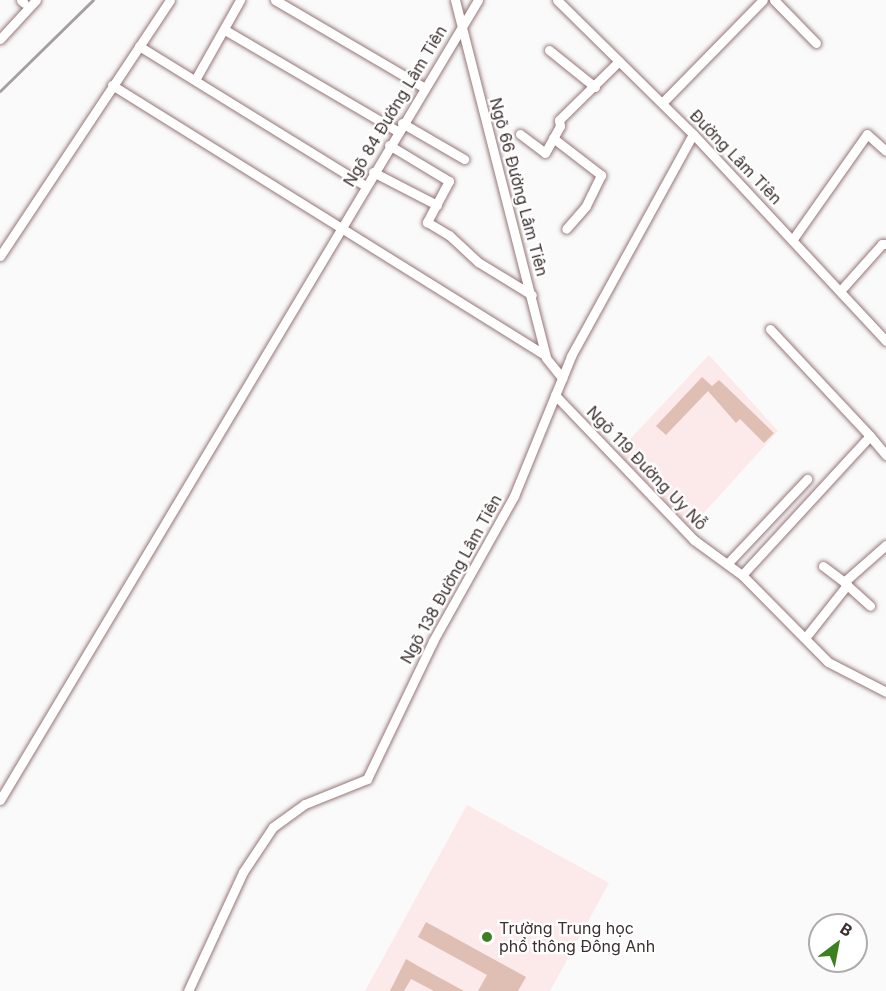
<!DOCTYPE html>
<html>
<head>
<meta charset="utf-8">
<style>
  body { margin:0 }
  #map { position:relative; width:886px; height:991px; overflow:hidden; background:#fafafa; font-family:Inter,sans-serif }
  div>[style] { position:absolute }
  .built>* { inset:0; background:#fce9ea }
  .building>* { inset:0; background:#dfbeb3 }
  .roads { filter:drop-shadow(0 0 2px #967678) drop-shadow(0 0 2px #967678) }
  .minor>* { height:9px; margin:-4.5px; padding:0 4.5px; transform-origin:4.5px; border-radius:4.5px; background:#fff }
  .rail>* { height:3px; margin:-1.5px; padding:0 1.5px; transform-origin:1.5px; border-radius:1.5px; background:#a59f9f }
  .dots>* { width:16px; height:16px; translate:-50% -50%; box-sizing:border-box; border:3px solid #fff; border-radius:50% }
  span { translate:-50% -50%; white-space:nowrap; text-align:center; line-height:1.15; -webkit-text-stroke:4.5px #fff; paint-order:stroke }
  .street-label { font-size:16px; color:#3d2f30 }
  .poi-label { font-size:16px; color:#3d2f30 }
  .left { translate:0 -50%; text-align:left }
  .north { position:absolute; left:808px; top:913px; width:60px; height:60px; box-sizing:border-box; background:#fff; border:2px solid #b1acac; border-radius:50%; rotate:32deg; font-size:16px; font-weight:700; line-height:24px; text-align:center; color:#3d2f30 }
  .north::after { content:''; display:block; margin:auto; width:21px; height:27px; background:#3d8022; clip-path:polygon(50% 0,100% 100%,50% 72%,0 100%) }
</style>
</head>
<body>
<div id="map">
  <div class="built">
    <i style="clip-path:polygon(709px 355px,778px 431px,691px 527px,618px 452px)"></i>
    <i style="clip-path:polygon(467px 805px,609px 883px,550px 991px,365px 991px)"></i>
  </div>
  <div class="building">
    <i style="clip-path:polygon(702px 377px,712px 386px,719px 380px,774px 433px,764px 443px,740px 419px,736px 423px,708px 391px,666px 435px,656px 426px)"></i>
    <i style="clip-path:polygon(426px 922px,526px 977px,518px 991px,478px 991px,487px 975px,418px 937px)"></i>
    <i style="clip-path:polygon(406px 959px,418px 966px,464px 991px,434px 991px,411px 979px,404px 991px,390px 991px)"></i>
  </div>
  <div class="roads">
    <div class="minor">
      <i style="left:21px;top:0;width:4px;rotate:45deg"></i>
      <i style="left:275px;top:0;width:174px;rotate:30.4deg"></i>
      <i style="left:455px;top:0;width:369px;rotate:75.7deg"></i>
      <i style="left:546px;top:358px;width:26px;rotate:51deg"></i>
      <i style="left:557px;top:0;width:191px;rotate:44.6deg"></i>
      <i style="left:693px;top:134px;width:283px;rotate:47deg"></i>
      <i style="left:774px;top:0;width:60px;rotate:45.7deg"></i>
      <i style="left:225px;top:30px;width:199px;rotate:30.4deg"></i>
      <i style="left:0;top:39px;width:53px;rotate:-47.3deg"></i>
      <i style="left:139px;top:46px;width:264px;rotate:31.7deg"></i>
      <i style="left:549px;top:50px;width:59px;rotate:38.8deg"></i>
      <i style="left:195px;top:80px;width:92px;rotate:-60.6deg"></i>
      <i style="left:112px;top:85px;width:510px;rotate:31.95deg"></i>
      <i style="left:662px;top:103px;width:144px;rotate:-45.6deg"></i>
      <i style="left:402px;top:123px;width:72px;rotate:30.1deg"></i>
      <i style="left:520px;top:134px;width:31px;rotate:37deg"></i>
      <i style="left:545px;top:153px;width:31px;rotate:-61deg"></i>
      <i style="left:560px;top:126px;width:6px;rotate:-99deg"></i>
      <i style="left:559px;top:120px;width:84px;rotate:-44.5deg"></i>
      <i style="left:553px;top:138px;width:61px;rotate:37.6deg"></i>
      <i style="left:601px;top:175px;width:34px;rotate:116deg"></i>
      <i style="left:586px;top:206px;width:30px;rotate:131deg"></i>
      <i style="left:389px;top:145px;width:70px;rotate:31deg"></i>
      <i style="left:449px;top:181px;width:47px;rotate:118.2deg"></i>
      <i style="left:427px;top:222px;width:26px;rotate:31deg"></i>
      <i style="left:449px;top:235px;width:40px;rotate:43deg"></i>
      <i style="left:478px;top:262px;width:63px;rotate:31.4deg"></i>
      <i style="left:373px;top:172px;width:72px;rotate:27.3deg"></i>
      <i style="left:793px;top:239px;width:128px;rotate:-54.8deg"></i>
      <i style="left:867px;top:134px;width:25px;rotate:42deg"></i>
      <i style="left:0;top:256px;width:307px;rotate:-56.4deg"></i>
      <i style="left:840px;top:291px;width:63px;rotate:-48.2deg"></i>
      <i style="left:882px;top:244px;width:4px"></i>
      <i style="left:770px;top:329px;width:146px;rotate:46.9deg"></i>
      <i style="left:555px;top:395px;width:201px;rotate:46.2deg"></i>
      <i style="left:694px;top:540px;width:59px;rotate:36.1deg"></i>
      <i style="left:742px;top:575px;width:122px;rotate:45.3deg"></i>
      <i style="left:828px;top:662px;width:65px;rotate:27.3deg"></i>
      <i style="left:727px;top:564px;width:117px;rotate:-46.7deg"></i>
      <i style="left:823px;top:566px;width:26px;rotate:37deg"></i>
      <i style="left:742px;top:575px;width:189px;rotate:-47.4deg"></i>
      <i style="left:870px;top:436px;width:25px;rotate:50deg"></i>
      <i style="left:847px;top:585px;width:31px;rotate:42deg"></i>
      <i style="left:805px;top:638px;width:68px;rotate:-51.6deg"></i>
      <i style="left:847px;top:585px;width:4px;rotate:-135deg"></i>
      <i style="left:844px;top:582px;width:56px;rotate:-41.4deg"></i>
      <i style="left:0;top:800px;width:932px;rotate:-59.14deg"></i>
      <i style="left:188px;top:991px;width:131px;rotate:-65.2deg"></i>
      <i style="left:243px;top:872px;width:54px;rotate:-56.3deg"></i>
      <i style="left:273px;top:827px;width:39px;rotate:-36deg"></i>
      <i style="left:305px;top:804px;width:67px;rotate:-22deg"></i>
      <i style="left:367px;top:779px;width:153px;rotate:-64.4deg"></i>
      <i style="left:433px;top:641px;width:166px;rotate:-60.8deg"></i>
      <i style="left:514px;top:496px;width:151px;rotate:-67.8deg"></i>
      <i style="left:571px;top:356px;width:253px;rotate:-61.2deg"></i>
    </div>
  </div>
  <div class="rail">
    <i style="left:0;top:91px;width:130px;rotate:-44.4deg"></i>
  </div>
  <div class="dots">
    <i style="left:487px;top:937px;background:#3d8022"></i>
  </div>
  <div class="street-label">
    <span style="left:395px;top:106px;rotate:-59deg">Ngõ 84 Đường Lâm Tiên</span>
    <span style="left:736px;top:157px;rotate:46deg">Đường Lâm Tiên</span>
    <span style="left:519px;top:187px;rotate:75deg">Ngõ 66 Đường Lâm Tiên</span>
    <span style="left:647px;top:468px;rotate:46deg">Ngõ 119 Đường Uy Nỗ</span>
    <span style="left:451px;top:579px;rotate:-61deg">Ngõ 138 Đường Lâm Tiên</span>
  </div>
  <div class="poi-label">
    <span class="left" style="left:499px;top:937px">Trường Trung học<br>phổ thông Đông Anh</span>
  </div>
  <div class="north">B</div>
</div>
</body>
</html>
